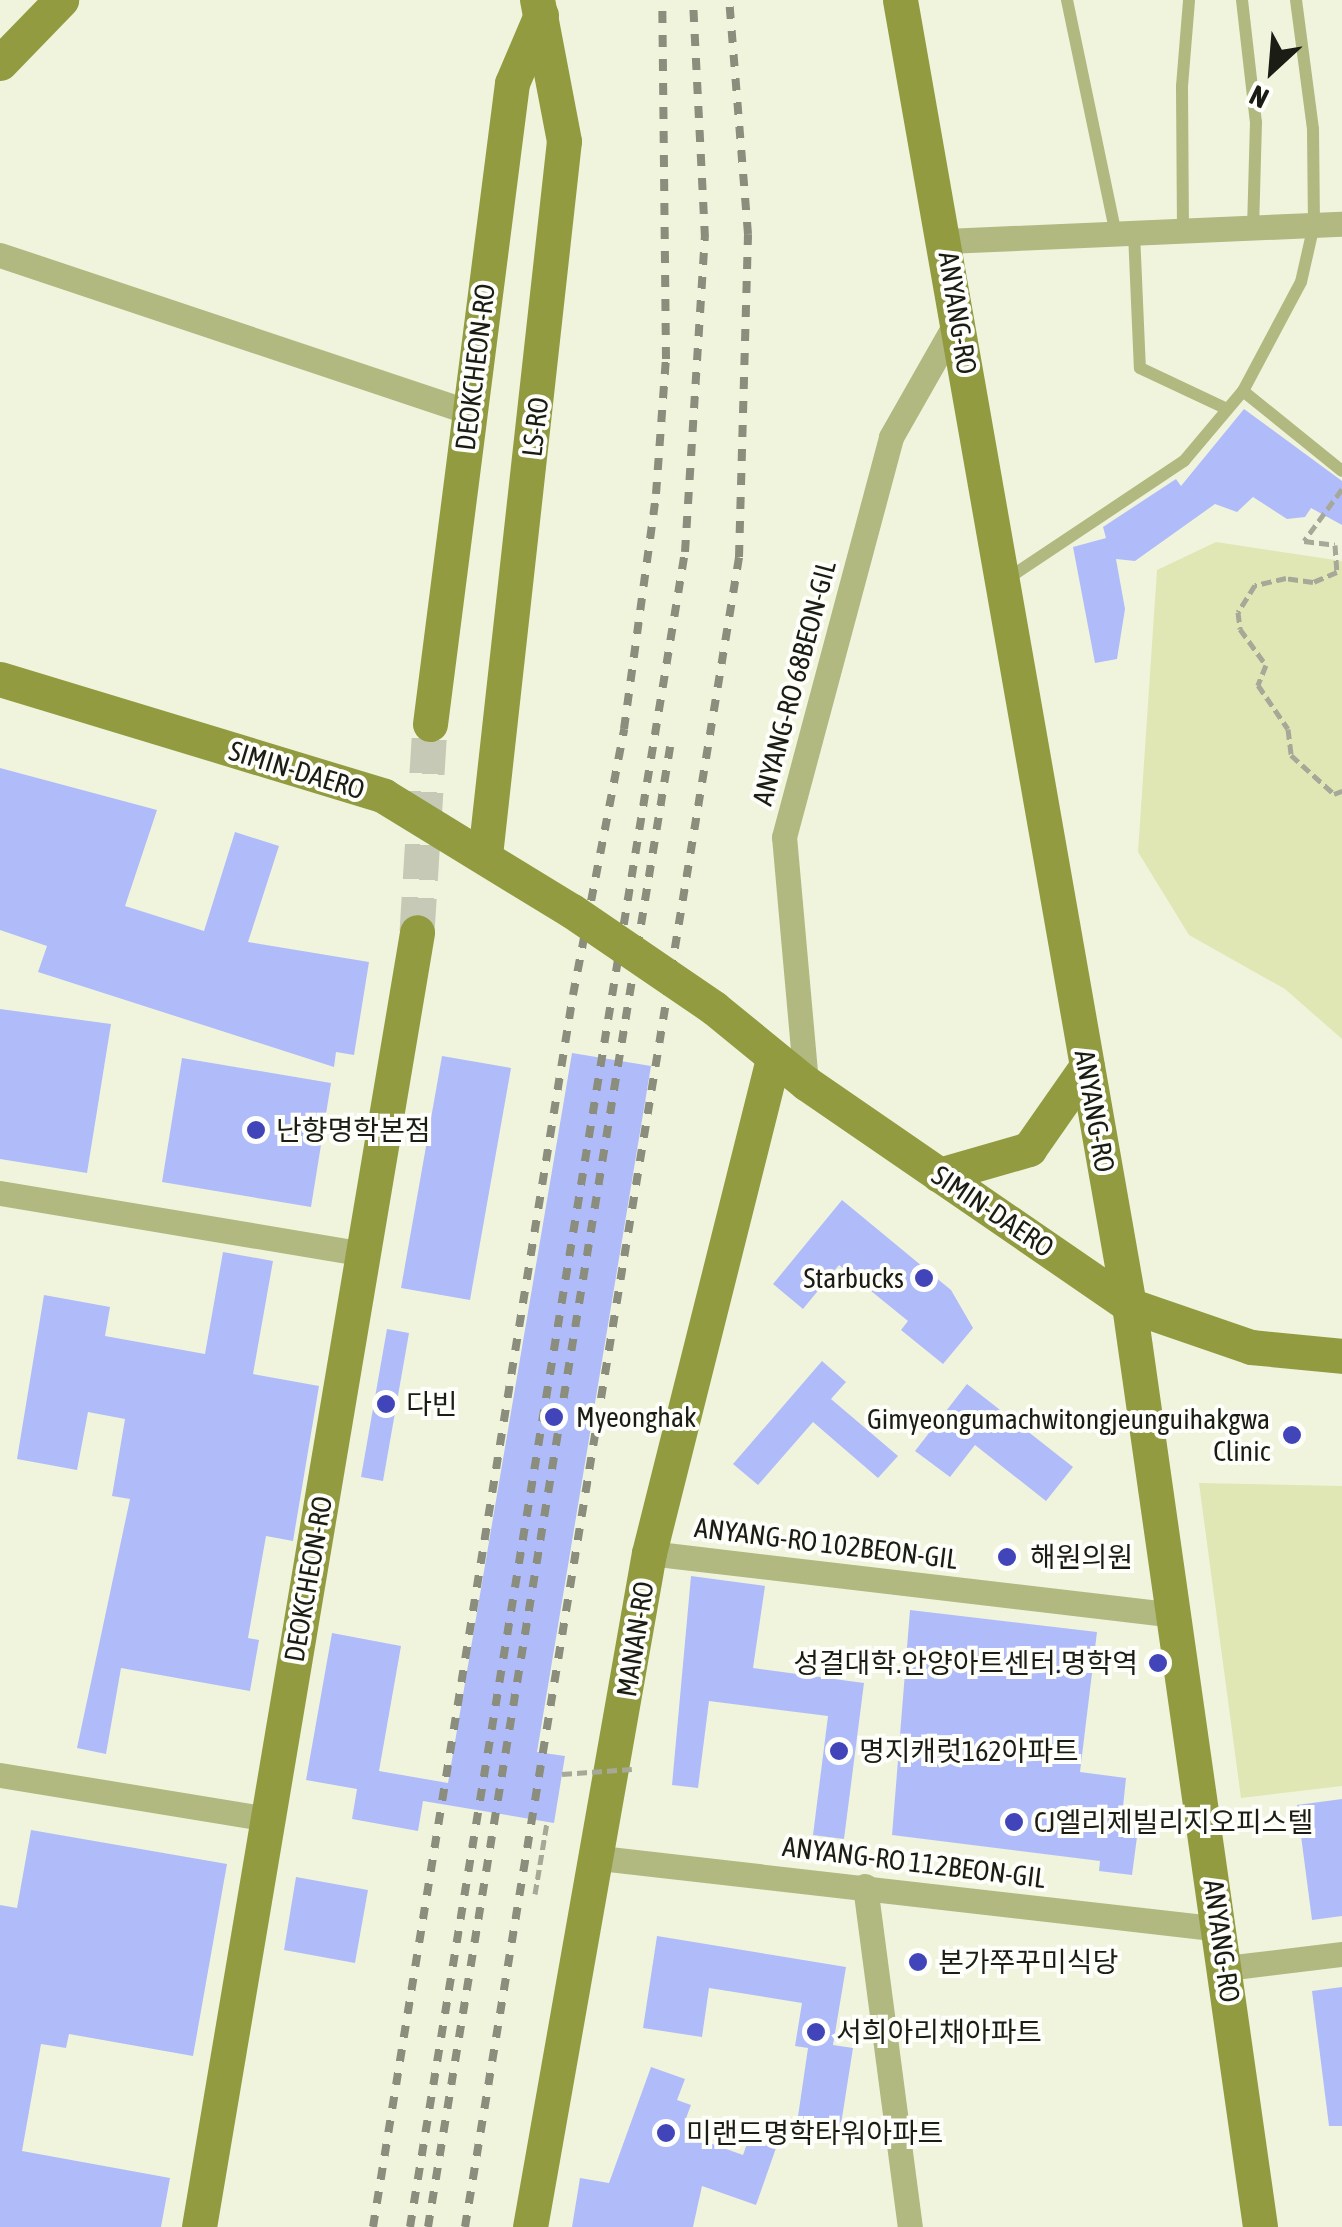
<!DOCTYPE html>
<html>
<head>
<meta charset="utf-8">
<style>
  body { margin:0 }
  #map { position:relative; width:1342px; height:2227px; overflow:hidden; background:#f0f4dd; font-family:"Asap Condensed","Noto Sans KR",sans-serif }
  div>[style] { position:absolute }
  .green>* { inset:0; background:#e0e7b4 }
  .building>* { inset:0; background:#b0bcf9 }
  .secondary-tunnel>* { height:35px; margin-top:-17.5px; transform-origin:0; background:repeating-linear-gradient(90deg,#c5c9b5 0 35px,transparent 0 53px) }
  .path>* { height:5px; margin-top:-2.5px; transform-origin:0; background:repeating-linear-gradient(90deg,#a6a997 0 10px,transparent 0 15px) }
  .lane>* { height:12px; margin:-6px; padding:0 6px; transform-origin:6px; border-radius:6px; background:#b1b880 }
  .street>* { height:25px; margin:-12.5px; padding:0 12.5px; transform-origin:12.5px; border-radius:12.5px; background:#b1b880 }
  .secondary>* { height:35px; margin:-17.5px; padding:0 17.5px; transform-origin:17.5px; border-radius:17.5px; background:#929b40 }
  .rail>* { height:8px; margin-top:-4px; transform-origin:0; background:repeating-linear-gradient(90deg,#8b8d7d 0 12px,transparent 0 24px) }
  .path-bridge>* { height:5px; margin-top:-2.5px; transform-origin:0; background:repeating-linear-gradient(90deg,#a6a997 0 10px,transparent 0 15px) }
  .secondary-bridge>* { height:35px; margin:-17.5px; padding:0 17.5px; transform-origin:17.5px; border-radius:17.5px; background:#929b40 }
  .dots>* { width:28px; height:28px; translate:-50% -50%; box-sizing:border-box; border:5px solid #fefffa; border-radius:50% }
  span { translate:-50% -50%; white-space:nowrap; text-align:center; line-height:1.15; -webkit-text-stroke:8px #fefffa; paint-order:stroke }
  .street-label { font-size:28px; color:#1b1c14 }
  .poi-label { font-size:28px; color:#1b1c14 }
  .left { translate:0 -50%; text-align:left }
  .right { translate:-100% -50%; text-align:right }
  .north { position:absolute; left:1222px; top:20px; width:100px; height:100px; -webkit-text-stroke:8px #fefffa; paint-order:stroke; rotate:206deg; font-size:28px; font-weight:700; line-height:40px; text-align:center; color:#1b1c14 }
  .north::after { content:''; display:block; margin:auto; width:35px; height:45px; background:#1b1c14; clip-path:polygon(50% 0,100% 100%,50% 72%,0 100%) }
</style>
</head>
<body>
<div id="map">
  <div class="green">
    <i style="clip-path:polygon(1216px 542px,1342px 561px,1342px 1039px,1285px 989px,1189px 935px,1138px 852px,1157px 570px)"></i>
    <i style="clip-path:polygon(1199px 1483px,1342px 1486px,1342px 1786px,1241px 1798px)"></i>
  </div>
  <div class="building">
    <i style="clip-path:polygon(1244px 409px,1342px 481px,1342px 525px,1311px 508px,1305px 517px,1287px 519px,1253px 497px,1237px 512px,1215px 504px,1135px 561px,1116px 559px,1125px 609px,1117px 659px,1095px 663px,1073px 547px,1106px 538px,1103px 527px,1176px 479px,1181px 486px)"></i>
    <i style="clip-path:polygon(0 768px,157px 810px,125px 906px,204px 931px,235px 832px,279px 846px,248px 942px,369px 962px,354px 1055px,336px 1052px,334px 1067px,38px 972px,47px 946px,0 930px)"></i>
    <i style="clip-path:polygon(0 1009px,111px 1024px,87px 1173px,0 1159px)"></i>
    <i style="clip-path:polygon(572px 1053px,651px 1066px,537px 1752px,565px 1756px,554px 1823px,423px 1801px,418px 1831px,352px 1819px,357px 1789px,306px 1780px,332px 1633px,401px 1646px,379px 1771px,448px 1783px)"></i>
    <i style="clip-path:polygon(442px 1056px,511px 1068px,470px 1300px,401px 1288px)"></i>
    <i style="clip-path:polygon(182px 1058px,331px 1083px,311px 1207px,162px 1182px)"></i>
    <i style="clip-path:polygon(842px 1200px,951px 1290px,973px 1328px,943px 1364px,901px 1330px,908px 1321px,839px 1265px,803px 1309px,773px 1284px)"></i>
    <i style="clip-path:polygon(223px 1252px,273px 1261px,253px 1374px,319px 1386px,293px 1541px,266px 1536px,248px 1638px,259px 1640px,250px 1691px,121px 1668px,106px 1754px,77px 1748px,130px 1499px,112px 1496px,125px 1419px,88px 1412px,77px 1470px,17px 1459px,44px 1295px,110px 1307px,105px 1336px,205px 1354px)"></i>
    <i style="clip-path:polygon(387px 1329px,409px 1333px,383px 1481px,361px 1477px)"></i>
    <i style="clip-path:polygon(822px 1361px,846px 1382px,831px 1399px,898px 1456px,878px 1478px,813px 1422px,758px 1485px,733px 1464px)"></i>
    <i style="clip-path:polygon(967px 1384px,1073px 1467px,1046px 1501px,975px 1445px,950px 1477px,915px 1451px)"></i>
    <i style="clip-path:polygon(691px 1576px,765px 1586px,753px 1668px,864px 1683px,844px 1839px,813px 1835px,828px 1716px,709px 1701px,698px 1788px,672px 1785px)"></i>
    <i style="clip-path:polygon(910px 1610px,1097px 1632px,1080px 1772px,1126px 1778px,1123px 1807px,1130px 1808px,1137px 1837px,1132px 1875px,1099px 1871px,1100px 1861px,892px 1835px)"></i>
    <i style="clip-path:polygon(1342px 1799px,1342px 1916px,1312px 1920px,1297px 1805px)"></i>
    <i style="clip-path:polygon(31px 1830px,227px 1864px,193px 2056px,69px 2034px,66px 2048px,41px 2044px,22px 2151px,170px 2178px,161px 2227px,0 2227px,0 1905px,17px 1908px)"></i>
    <i style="clip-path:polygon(296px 1877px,368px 1890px,355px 1963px,284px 1950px)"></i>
    <i style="clip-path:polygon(657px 1936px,846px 1967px,833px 2045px,853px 2048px,839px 2137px,796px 2130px,808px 2048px,795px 2046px,802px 2003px,709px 1988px,702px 2037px,643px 2028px)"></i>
    <i style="clip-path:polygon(1342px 1987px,1342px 2126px,1329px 2126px,1312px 1991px)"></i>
    <i style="clip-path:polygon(651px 2067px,685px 2079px,677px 2100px,691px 2105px,685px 2121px,706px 2128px,701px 2140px,743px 2155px,749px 2138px,776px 2148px,756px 2205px,702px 2186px,693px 2227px,572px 2227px,580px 2178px,609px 2183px)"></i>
  </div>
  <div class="secondary-tunnel">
    <i style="left:417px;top:932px;width:208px;rotate:-86.4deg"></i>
  </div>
  <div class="path">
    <i style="left:1342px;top:489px;width:64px;rotate:126.2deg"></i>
    <i style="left:1304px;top:541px;width:31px;rotate:7deg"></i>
    <i style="left:1335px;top:545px;width:27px;rotate:86deg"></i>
    <i style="left:1337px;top:572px;width:26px;rotate:157deg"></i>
    <i style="left:1313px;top:582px;width:27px;rotate:-172deg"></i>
    <i style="left:1286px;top:578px;width:32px;rotate:167deg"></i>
    <i style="left:1255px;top:585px;width:32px;rotate:122deg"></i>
    <i style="left:1238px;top:612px;width:17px;rotate:83deg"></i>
    <i style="left:1240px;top:629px;width:44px;rotate:54.2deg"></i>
    <i style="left:1266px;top:665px;width:22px;rotate:112deg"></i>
    <i style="left:1258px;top:685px;width:53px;rotate:55.7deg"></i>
    <i style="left:1288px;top:729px;width:26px;rotate:83deg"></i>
    <i style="left:1291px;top:755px;width:58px;rotate:42.2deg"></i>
    <i style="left:1334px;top:794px;width:9px;rotate:-21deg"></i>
    <i style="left:535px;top:1894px;width:73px;rotate:-80.5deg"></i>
  </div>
  <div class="lane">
    <i style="left:1067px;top:0;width:239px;rotate:78.2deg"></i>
    <i style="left:1242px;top:0;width:123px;rotate:83.5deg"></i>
    <i style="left:1256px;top:122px;width:106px;rotate:91.6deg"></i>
    <i style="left:1183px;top:231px;width:145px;rotate:-90.4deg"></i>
    <i style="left:1182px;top:86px;width:86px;rotate:-85.3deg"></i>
    <i style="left:1134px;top:233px;width:135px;rotate:87.5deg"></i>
    <i style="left:1140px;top:368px;width:96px;rotate:25.2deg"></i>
    <i style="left:1243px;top:391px;width:127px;rotate:38.9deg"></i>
    <i style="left:1007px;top:579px;width:213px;rotate:-33.7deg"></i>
    <i style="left:1184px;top:461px;width:92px;rotate:-49.9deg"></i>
    <i style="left:1243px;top:391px;width:123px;rotate:-62deg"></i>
    <i style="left:1301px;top:282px;width:58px;rotate:-77.2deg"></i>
    <i style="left:1314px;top:225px;width:96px;rotate:-90.6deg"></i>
    <i style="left:1313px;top:129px;width:130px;rotate:-97.5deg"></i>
  </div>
  <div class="street">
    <i style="left:946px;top:241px;width:396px;rotate:-2.5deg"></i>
    <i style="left:0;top:255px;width:495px;rotate:18.5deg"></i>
    <i style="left:806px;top:1083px;width:247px;rotate:-95.1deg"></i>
    <i style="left:784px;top:837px;width:414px;rotate:-75deg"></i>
    <i style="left:891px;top:437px;width:136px;rotate:-60.4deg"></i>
    <i style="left:0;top:1193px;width:368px;rotate:9.5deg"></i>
    <i style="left:649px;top:1553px;width:530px;rotate:6.72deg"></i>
    <i style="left:0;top:1775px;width:272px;rotate:9.3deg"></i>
    <i style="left:600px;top:1858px;width:625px;rotate:6.52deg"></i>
    <i style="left:865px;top:1886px;width:344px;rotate:82.5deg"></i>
    <i style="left:1226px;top:1968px;width:117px;rotate:-6.9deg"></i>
  </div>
  <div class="secondary">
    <i style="left:900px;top:0;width:1325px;rotate:80.05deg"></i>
    <i style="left:1129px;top:1305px;width:931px;rotate:81.91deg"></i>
    <i style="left:0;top:63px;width:88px;rotate:-45.9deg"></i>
    <i style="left:0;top:679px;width:401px;rotate:16.9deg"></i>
    <i style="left:384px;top:796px;width:220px;rotate:31.5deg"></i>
    <i style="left:430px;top:724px;width:646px;rotate:-82.71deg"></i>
    <i style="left:512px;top:83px;width:74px;rotate:-66.9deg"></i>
    <i style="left:485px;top:855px;width:718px;rotate:-83.69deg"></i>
    <i style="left:564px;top:141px;width:144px;rotate:-100.8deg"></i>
    <i style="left:714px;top:1008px;width:119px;rotate:39.2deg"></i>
    <i style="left:806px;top:1083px;width:392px;rotate:34.5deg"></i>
    <i style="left:1129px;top:1305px;width:129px;rotate:19deg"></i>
    <i style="left:1251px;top:1347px;width:91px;rotate:5.6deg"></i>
    <i style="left:939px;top:1175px;width:94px;rotate:-16.1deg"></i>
    <i style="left:1029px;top:1149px;width:101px;rotate:-55.1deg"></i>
    <i style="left:199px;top:2227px;width:1313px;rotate:-80.44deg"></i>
    <i style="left:530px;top:2227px;width:684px;rotate:-79.99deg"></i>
    <i style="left:649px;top:1553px;width:509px;rotate:-75.91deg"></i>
  </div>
  <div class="rail">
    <i style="left:373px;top:2227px;width:1248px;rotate:-80.78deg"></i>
    <i style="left:573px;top:995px;width:271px;rotate:-79.1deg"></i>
    <i style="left:624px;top:729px;width:237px;rotate:-82.2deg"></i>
    <i style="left:656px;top:494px;width:135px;rotate:-85.8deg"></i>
    <i style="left:666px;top:359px;width:359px;rotate:-90.6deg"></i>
    <i style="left:410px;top:2227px;width:1697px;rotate:-80.68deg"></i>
    <i style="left:685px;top:552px;width:315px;rotate:-86.4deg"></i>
    <i style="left:705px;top:238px;width:238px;rotate:-92.9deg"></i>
    <i style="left:428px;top:2227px;width:1500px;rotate:-80.71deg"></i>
    <i style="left:465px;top:2227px;width:1692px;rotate:-80.68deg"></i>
    <i style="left:739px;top:557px;width:323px;rotate:-88.4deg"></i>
    <i style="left:748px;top:234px;width:235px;rotate:-94.6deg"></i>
  </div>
  <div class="path-bridge">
    <i style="left:562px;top:1774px;width:70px;rotate:-4.1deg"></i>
  </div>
  <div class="secondary-bridge">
    <i style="left:572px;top:911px;width:172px;rotate:34.3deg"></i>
  </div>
  <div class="dots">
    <i style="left:256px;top:1130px;background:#4245ba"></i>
    <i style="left:924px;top:1278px;background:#4245ba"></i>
    <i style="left:386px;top:1404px;background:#4245ba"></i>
    <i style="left:554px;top:1417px;background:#4245ba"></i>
    <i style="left:1292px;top:1435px;background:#4245ba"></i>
    <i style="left:1007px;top:1557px;background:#4245ba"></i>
    <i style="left:1158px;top:1663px;background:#4245ba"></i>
    <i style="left:839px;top:1751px;background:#4245ba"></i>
    <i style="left:1014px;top:1822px;background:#4245ba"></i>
    <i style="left:918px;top:1962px;background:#4245ba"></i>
    <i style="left:816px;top:2032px;background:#4245ba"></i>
    <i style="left:666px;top:2133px;background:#4245ba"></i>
  </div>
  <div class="street-label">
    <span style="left:958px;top:313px;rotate:81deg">ANYANG-RO</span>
    <span style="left:475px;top:367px;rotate:-83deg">DEOKCHEON-RO</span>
    <span style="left:535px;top:427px;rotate:-83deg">LS-RO</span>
    <span style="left:794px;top:683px;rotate:-75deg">ANYANG-RO 68BEON-GIL</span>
    <span style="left:297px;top:770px;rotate:17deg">SIMIN-DAERO</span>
    <span style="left:1095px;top:1111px;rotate:80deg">ANYANG-RO</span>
    <span style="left:993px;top:1211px;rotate:34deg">SIMIN-DAERO</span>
    <span style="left:826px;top:1543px;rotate:7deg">ANYANG-RO 102BEON-GIL</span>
    <span style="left:308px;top:1579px;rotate:-80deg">DEOKCHEON-RO</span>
    <span style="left:635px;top:1639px;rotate:-81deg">MANAN-RO</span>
    <span style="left:914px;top:1862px;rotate:7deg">ANYANG-RO 112BEON-GIL</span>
    <span style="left:1222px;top:1941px;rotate:82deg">ANYANG-RO</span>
  </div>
  <div class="poi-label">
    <span class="left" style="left:276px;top:1130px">난향명학본점</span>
    <span class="right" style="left:904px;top:1278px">Starbucks</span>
    <span class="left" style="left:406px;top:1404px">다빈</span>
    <span class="left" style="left:576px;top:1417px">Myeonghak</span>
    <span class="right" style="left:1270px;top:1435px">Gimyeongumachwitongjeunguihakgwa<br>Clinic</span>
    <span class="left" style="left:1030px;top:1557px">해원의원</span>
    <span class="right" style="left:1138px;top:1663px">성결대학.안양아트센터.명학역</span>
    <span class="left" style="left:859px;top:1751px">명지캐럿162아파트</span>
    <span class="left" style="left:1034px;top:1822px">CJ엘리제빌리지오피스텔</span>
    <span class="left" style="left:938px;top:1962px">본가쭈꾸미식당</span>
    <span class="left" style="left:836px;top:2032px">서희아리채아파트</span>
    <span class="left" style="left:686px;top:2133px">미랜드명학타워아파트</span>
  </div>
  <div class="north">N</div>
</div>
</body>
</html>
